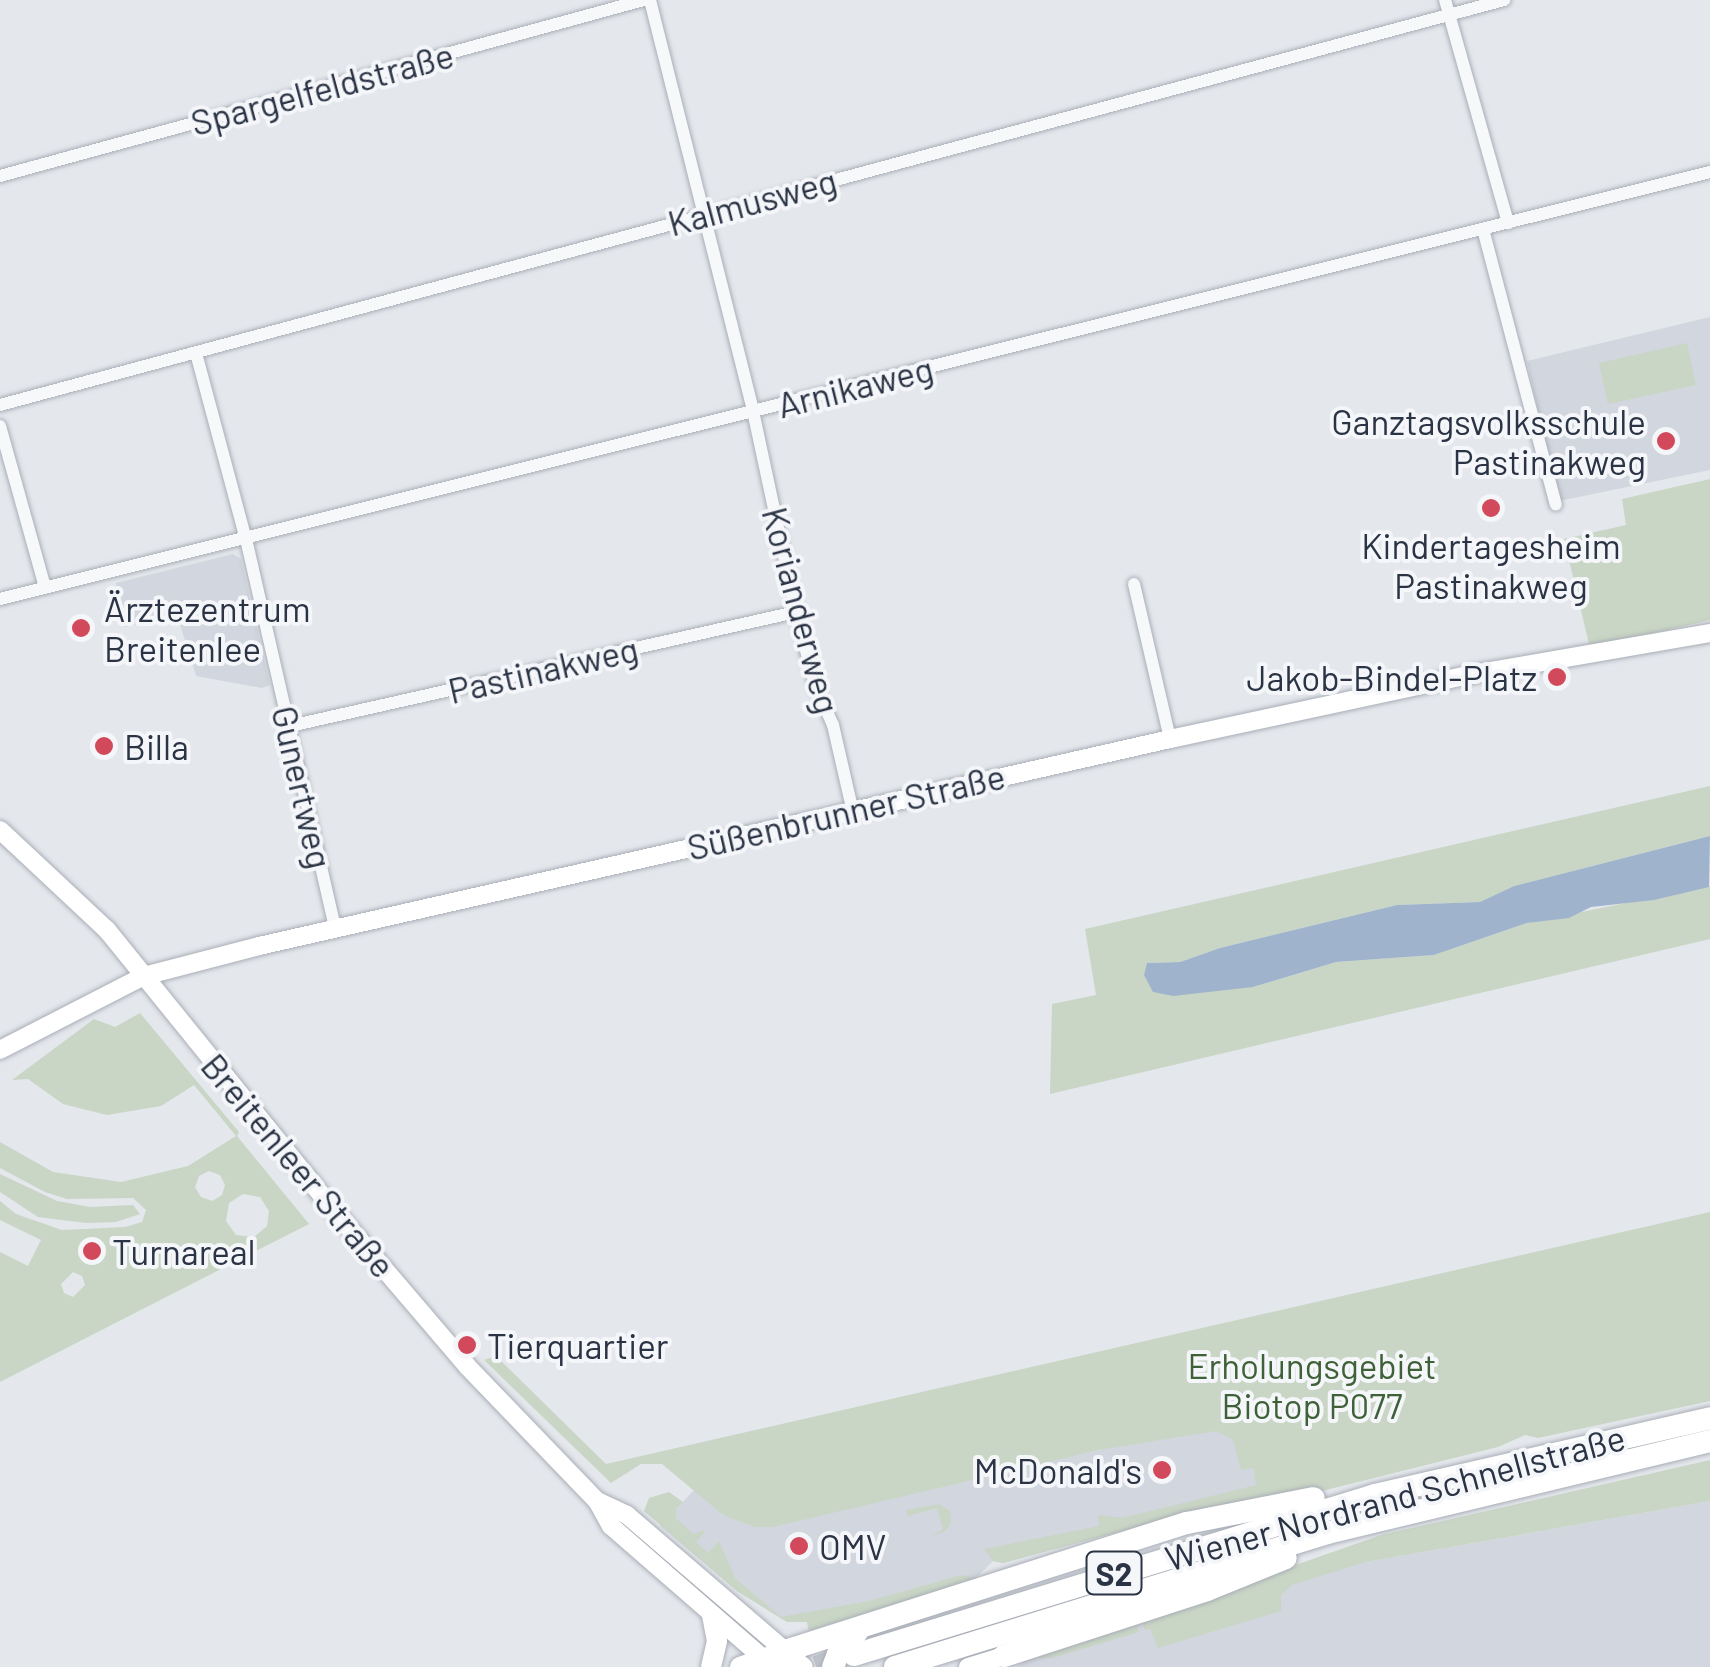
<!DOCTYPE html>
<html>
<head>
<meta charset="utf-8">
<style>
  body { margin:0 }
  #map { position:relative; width:1710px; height:1667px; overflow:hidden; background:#e4e7ec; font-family:Barlow,sans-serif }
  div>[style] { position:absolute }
  .built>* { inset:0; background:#d2d6de }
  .green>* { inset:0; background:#c9d6c5 }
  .water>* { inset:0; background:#9fb4cc }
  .highway-tunnel>* { height:22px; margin-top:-11px; transform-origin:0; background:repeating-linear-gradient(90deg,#bfc3cb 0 22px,transparent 0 33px) }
  .roads { filter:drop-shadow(0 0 2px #a9aeb7) drop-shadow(0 0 2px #a9aeb7) }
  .street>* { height:12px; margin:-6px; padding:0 6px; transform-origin:6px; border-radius:6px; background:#f7f8fa }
  .secondary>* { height:18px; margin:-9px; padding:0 9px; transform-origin:9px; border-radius:9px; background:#fff }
  .primary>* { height:20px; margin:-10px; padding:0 10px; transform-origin:10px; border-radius:10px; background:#fff }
  .highway>* { height:22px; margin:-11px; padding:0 11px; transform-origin:11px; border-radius:11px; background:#fff }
  .dots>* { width:28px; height:28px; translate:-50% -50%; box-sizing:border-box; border:5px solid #f4f6f9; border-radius:50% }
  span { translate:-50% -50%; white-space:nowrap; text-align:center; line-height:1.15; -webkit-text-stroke:8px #f4f6f9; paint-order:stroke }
  .shield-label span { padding:2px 8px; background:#f4f6f9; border:2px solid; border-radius:8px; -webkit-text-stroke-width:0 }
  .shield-label { font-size:32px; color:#2b3445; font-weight:700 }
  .street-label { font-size:35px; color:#2b3445 }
  .poi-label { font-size:35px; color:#2b3445 }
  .right { translate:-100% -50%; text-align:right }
  .left { translate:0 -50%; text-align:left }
  .park-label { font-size:35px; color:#3f6138 }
</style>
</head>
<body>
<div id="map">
  <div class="built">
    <i style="clip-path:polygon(1710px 317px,1710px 470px,1559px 501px,1527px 361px)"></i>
    <i style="clip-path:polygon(233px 554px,241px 559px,270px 685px,262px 688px,196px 676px,177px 615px,125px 627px,116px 583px)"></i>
    <i style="clip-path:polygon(1220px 1423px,1246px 1439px,1261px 1502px,1159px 1521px,1003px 1563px,993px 1561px,975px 1579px,809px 1631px,807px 1622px,787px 1622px,737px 1591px,660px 1526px,695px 1489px,723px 1515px,1077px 1455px)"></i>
    <i style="clip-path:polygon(1710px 1501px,1710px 1667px,1016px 1667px,1030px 1657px,1145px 1621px,1366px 1562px)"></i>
  </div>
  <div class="green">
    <i style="clip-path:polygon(1687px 343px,1696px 385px,1608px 404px,1599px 363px)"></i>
    <i style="clip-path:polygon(1710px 479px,1710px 620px,1590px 648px,1564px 539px,1626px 525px,1622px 499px)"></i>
    <i style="clip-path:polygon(1710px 786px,1710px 836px,1514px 886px,1480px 902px,1397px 905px,1220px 948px,1180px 962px,1147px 963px,1253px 987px,1336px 962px,1434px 955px,1527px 923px,1710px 886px,1710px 939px,1050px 1094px,1052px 1004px,1096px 995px,1085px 929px)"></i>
    <i style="clip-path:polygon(evenodd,140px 1013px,239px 1132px,237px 1136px,309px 1224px,0 1382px,0 1252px,28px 1266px,41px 1240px,0 1220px,0 1201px,16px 1214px,62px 1230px,125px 1227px,142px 1222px,146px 1210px,133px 1198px,67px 1199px,45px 1192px,0 1168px,0 1142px,53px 1172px,121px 1182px,188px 1166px,236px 1136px,194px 1085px,161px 1106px,107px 1115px,63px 1104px,28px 1079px,12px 1080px,94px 1019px,115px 1027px,140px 1013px,209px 1171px,220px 1175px,225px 1185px,222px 1195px,212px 1201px,201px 1197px,195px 1187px,199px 1176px,209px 1171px,140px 1013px,243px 1194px,260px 1197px,269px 1211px,267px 1226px,254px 1237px,236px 1235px,226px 1221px,229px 1203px,243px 1194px,140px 1013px,73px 1272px,82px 1276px,85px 1285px,73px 1297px,64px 1293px,61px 1284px,73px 1272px)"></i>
    <i style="clip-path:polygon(0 1174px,57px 1201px,90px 1207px,133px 1205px,140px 1214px,116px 1222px,86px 1223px,38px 1217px,0 1192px)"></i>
    <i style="clip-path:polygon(1710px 1212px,1710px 1401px,1538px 1438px,1525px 1435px,1498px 1447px,1310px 1494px,1159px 1521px,1003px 1563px,993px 1561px,984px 1549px,1099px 1526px,1098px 1515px,1122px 1518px,1256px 1485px,1253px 1468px,1241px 1470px,1233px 1440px,1216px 1431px,1099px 1450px,773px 1527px,755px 1527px,723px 1515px,662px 1464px,641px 1464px,611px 1483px,484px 1360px,496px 1356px,606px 1464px)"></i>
    <i style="clip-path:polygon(1710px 1460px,1710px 1501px,1366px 1562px,1292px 1585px,1281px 1595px,1281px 1611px,1158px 1648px,1150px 1629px,1145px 1630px,1143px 1624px,1137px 1626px,1139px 1632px,1052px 1658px,1031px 1658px,1381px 1535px)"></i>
    <i style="clip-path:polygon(669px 1492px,683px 1502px,676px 1509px,676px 1518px,693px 1534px,706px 1530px,696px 1542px,708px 1553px,719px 1541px,735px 1578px,781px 1617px,869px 1601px,961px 1575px,976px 1578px,809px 1631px,807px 1622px,787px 1622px,737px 1591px,644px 1511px,649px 1498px)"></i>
    <i style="clip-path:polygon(939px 1504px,950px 1511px,951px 1524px,944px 1532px,930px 1536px,943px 1530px,937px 1508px,908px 1516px,906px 1510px)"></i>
  </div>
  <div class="water">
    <i style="clip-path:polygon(1710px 836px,1709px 887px,1654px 900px,1591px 907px,1569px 918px,1527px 923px,1434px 955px,1336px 962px,1253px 987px,1173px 996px,1153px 992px,1144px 975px,1147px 963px,1180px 962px,1220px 948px,1397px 905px,1480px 902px,1514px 886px)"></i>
  </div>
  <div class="highway-tunnel">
    <i style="left:816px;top:1667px;width:36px;rotate:-18deg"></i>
  </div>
  <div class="roads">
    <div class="street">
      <i style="left:650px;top:0;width:424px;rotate:75.9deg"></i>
      <i style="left:753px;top:411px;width:206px;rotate:77.9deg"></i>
      <i style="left:796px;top:612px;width:75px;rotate:75.4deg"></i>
      <i style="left:815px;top:685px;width:44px;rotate:65.8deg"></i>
      <i style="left:833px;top:725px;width:85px;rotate:77.1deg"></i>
      <i style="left:1445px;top:0;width:232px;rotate:74.2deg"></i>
      <i style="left:0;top:176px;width:668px;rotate:-15.29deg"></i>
      <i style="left:1483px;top:229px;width:285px;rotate:75.2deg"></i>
      <i style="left:196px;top:353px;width:193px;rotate:75deg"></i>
      <i style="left:246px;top:539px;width:402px;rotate:77.1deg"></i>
      <i style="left:0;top:405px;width:1558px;rotate:-15.07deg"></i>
      <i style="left:0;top:426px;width:167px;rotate:74.4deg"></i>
      <i style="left:1134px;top:584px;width:159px;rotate:76.9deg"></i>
      <i style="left:0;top:599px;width:1763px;rotate:-14.02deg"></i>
      <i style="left:290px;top:726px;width:519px;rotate:-12.7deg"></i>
    </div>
    <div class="secondary">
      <i style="left:0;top:830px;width:146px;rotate:43.1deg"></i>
      <i style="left:107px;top:930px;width:368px;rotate:51deg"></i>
      <i style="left:339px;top:1216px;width:197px;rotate:49.5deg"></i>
      <i style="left:467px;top:1366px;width:187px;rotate:46.1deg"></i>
      <i style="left:597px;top:1501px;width:29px;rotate:61deg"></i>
      <i style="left:611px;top:1526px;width:215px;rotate:41deg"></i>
      <i style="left:0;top:1050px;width:162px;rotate:-27.2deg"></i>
      <i style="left:144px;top:976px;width:119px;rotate:-14.6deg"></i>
      <i style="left:259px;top:946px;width:934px;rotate:-12.8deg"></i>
      <i style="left:1170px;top:739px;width:310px;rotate:-12.1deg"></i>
      <i style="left:1473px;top:674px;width:241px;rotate:-9.8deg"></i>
      <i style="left:597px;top:1501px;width:33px;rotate:25deg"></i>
      <i style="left:627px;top:1515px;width:233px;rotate:40.7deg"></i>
      <i style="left:968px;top:1667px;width:38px;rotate:-17deg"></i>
    </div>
    <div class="primary">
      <i style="left:711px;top:1667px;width:27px;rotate:-77deg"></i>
      <i style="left:717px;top:1641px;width:26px;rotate:-101deg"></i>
      <i style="left:740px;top:1667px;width:48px;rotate:-19.6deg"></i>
      <i style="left:785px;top:1651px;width:16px;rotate:79deg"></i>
    </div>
    <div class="highway">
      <i style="left:785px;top:1651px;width:422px;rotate:-17.7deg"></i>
      <i style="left:1187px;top:1523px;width:129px;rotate:-11.1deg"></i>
      <i style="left:854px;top:1655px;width:545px;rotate:-17.07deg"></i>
      <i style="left:1375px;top:1495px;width:344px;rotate:-12.9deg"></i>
      <i style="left:1004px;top:1656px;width:213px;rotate:-18deg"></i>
      <i style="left:1207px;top:1590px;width:85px;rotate:-22.1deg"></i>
      <i style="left:833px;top:1667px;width:14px;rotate:-69deg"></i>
      <i style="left:838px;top:1654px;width:29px;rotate:-49deg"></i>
      <i style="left:895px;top:1667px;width:452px;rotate:-17.2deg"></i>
      <i style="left:1327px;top:1533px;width:394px;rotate:-13.5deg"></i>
    </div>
  </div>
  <div class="dots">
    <i style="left:1666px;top:441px;background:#d1495b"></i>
    <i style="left:1491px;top:508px;background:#d1495b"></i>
    <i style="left:81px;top:628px;background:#d1495b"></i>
    <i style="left:1557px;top:677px;background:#d1495b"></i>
    <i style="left:104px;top:746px;background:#d1495b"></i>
    <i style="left:92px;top:1251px;background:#d1495b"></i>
    <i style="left:467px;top:1345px;background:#d1495b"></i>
    <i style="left:1162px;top:1470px;background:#d1495b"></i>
    <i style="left:799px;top:1546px;background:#d1495b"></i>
  </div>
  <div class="shield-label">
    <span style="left:1114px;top:1573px">S2</span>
  </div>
  <div class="street-label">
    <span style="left:322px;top:88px;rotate:-15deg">Spargelfeldstraße</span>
    <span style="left:752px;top:201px;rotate:-15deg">Kalmusweg</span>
    <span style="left:855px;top:386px;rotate:-14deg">Arnikaweg</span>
    <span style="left:802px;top:610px;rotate:75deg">Korianderweg</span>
    <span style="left:543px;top:669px;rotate:-13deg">Pastinakweg</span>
    <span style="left:303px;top:787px;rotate:77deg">Gunertweg</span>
    <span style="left:846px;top:811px;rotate:-13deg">Süßenbrunner Straße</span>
    <span style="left:299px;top:1165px;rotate:50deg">Breitenleer Straße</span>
    <span style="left:1395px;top:1497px;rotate:-15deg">Wiener Nordrand Schnellstraße</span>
  </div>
  <div class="poi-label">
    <span class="right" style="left:1646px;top:441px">Ganztagsvolksschule<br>Pastinakweg</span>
    <span style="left:1491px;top:565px">Kindertagesheim<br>Pastinakweg</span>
    <span class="left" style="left:104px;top:628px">Ärztezentrum<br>Breitenlee</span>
    <span class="right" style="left:1537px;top:677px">Jakob-Bindel-Platz</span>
    <span class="left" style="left:124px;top:746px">Billa</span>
    <span class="left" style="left:112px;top:1251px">Turnareal</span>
    <span class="left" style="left:487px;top:1345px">Tierquartier</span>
    <span class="right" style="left:1142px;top:1470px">McDonald's</span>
    <span class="left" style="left:819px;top:1546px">OMV</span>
  </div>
  <div class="park-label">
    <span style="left:1312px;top:1385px">Erholungsgebiet<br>Biotop P077</span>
  </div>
</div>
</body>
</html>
